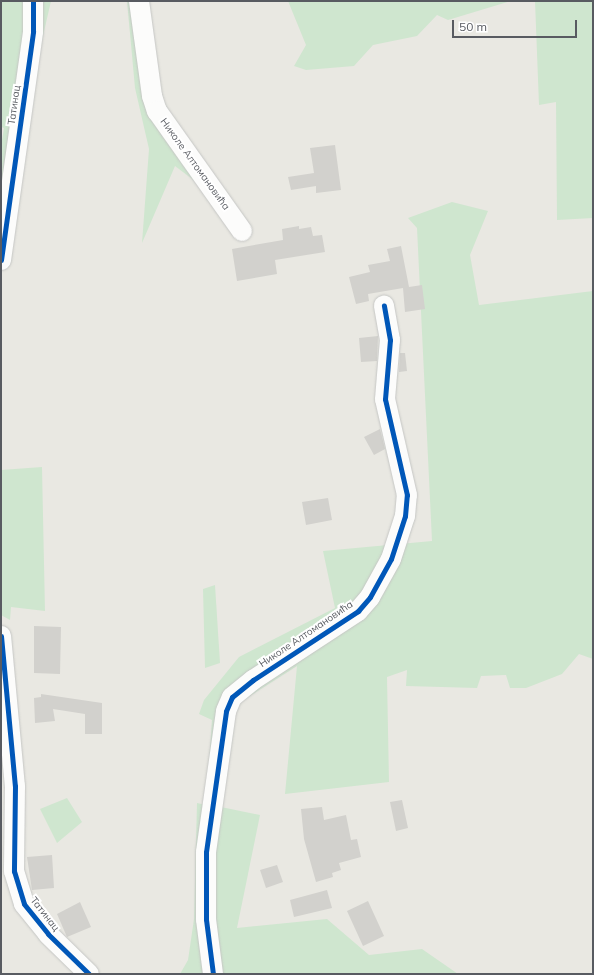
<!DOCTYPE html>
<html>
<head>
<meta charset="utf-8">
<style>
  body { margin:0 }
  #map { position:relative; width:594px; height:975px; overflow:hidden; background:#e9e8e2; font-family:Mulish,sans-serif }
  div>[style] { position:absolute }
  .green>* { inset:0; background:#cfe6cf }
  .building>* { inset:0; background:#d2d1cd }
  .roads { filter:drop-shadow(0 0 1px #c5c6c4) drop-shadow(0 0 1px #c5c6c4) }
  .minor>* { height:20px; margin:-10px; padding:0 10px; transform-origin:10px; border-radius:10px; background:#fcfcfb }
  .cycleway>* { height:5px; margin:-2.5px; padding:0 2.5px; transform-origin:2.5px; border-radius:2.5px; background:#0057b8 }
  span { translate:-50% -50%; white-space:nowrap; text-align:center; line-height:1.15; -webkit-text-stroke:4px #fff; paint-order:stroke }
  .street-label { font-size:10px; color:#585b61 }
  .frame { position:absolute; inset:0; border:2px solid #585b61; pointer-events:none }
  .scale { position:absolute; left:452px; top:20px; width:125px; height:18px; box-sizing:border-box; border:2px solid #585b61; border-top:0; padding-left:5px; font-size:12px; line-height:14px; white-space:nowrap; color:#585b61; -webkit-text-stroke:3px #fff; paint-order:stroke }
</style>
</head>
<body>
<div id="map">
  <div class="green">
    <i style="clip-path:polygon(1px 1px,51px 1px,1px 220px,1px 146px,4px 128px,1px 127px)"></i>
    <i style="clip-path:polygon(127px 1px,143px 1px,156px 97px,225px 204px,175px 166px,142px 243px,149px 149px,135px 88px)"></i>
    <i style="clip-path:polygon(288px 1px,511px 1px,448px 20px,437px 15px,417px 36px,373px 45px,354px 66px,306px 70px,294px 66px,306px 45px)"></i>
    <i style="clip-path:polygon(535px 1px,593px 1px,593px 218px,557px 220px,556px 102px,539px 105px)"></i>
    <i style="clip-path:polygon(452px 202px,488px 211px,470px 255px,479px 305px,593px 291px,593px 659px,579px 654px,562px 674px,526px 688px,510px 688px,506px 675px,481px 676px,477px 688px,406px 686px,407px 670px,387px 677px,389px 782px,285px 794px,297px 666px,236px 705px,221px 807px,260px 815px,237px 928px,327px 919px,369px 955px,422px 949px,458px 974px,180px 974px,188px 960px,194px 919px,197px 803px,206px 805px,212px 720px,199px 714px,204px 700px,239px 657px,335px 608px,323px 551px,432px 541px,417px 228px,408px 218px)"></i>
    <i style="clip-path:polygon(42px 467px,45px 611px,11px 607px,10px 620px,1px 615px,1px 470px)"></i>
    <i style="clip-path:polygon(215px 585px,220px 663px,205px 668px,203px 589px)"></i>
    <i style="clip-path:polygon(67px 798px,82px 822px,57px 843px,40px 809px)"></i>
  </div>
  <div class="building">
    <i style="clip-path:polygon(335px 145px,341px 190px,316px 193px,316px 186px,291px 190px,288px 177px,314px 173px,310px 148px)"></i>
    <i style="clip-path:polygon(299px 226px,299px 229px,311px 227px,313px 236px,322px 235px,325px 252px,275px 260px,277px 274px,237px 281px,232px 249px,283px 240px,282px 229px)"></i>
    <i style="clip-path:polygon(401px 246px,409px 287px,422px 285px,425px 309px,405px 312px,403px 288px,368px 294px,369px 301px,356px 304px,349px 277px,370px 272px,368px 265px,390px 261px,387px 249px)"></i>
    <i style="clip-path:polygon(378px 336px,377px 361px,361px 362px,359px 338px)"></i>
    <i style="clip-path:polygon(400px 353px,405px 353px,407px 371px,399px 372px)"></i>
    <i style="clip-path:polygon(380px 429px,385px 449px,374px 455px,364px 437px)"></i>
    <i style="clip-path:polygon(328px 498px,332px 520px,306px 525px,302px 502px)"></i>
    <i style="clip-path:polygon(34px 626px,61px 627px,60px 674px,34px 673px)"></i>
    <i style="clip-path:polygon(41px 694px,102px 703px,102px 734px,85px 734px,85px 714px,53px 709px,55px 721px,35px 723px,34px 698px,41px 697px)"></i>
    <i style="clip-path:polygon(402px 800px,408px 828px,396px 831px,390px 802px)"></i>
    <i style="clip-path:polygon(322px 807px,324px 820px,346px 815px,351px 840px,357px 839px,361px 857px,339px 863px,341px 870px,332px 873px,333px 877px,316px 882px,304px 839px,301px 809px)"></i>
    <i style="clip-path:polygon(52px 855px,54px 888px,32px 890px,27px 857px)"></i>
    <i style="clip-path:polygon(277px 865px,283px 882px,266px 888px,260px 870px)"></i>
    <i style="clip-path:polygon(327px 890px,332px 908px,294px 917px,290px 900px)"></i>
    <i style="clip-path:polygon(368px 901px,384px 936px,363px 946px,347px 911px)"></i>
    <i style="clip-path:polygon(80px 902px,91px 927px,67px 937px,57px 914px)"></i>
  </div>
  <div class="roads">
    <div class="minor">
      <i style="left:139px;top:1px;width:96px;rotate:82.2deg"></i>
      <i style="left:152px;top:96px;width:16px;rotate:72deg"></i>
      <i style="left:157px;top:111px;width:147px;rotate:54.7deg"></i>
      <i style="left:1px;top:260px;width:231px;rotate:-82deg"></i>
      <i style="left:33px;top:31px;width:30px;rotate:-90deg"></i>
      <i style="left:1px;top:636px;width:151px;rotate:84.7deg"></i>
      <i style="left:15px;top:786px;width:85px;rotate:90.7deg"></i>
      <i style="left:14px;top:871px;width:34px;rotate:73deg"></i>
      <i style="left:24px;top:904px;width:38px;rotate:51deg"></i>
      <i style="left:48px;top:934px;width:57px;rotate:44.3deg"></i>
      <i style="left:213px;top:974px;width:55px;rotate:-97.3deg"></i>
      <i style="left:206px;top:919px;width:67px;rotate:-90deg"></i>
      <i style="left:206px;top:852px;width:142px;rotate:-81.9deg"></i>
      <i style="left:226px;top:711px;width:15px;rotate:-67deg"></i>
      <i style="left:232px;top:697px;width:27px;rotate:-39deg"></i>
      <i style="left:253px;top:680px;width:126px;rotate:-33.3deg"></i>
      <i style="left:358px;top:611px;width:18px;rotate:-49deg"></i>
      <i style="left:370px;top:597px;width:43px;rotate:-61.1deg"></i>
      <i style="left:391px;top:559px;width:45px;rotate:-72deg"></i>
      <i style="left:405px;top:516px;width:21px;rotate:-85deg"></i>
      <i style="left:407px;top:495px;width:98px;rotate:-102.9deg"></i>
      <i style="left:385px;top:399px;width:59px;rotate:-85.2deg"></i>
      <i style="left:390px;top:340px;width:35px;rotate:-100deg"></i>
    </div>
  </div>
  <div class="cycleway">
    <i style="left:1px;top:260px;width:231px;rotate:-82deg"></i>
    <i style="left:33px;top:31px;width:30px;rotate:-90deg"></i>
    <i style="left:1px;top:636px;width:151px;rotate:84.7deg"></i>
    <i style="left:15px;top:786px;width:85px;rotate:90.7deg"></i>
    <i style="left:14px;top:871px;width:34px;rotate:73deg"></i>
    <i style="left:24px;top:904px;width:38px;rotate:51deg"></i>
    <i style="left:48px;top:934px;width:57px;rotate:44.3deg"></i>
    <i style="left:213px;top:974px;width:55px;rotate:-97.3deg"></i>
    <i style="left:206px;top:919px;width:67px;rotate:-90deg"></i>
    <i style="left:206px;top:852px;width:142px;rotate:-81.9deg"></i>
    <i style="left:226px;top:711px;width:15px;rotate:-67deg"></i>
    <i style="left:232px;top:697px;width:27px;rotate:-39deg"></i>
    <i style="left:253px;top:680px;width:126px;rotate:-33.3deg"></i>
    <i style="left:358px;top:611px;width:18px;rotate:-49deg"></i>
    <i style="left:370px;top:597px;width:43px;rotate:-61.1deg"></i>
    <i style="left:391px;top:559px;width:45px;rotate:-72deg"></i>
    <i style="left:405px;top:516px;width:21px;rotate:-85deg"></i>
    <i style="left:407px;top:495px;width:98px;rotate:-102.9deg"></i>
    <i style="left:385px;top:399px;width:59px;rotate:-85.2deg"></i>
    <i style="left:390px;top:340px;width:35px;rotate:-100deg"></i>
  </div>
  <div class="street-label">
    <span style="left:14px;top:105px;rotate:-82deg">Татинац</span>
    <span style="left:195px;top:164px;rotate:54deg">Николе Алтомановића</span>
    <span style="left:306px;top:634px;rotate:-34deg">Николе Алтомановића</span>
    <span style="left:45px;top:914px;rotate:52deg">Татинац</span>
  </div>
  <div class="frame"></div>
  <div class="scale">50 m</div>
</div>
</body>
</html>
